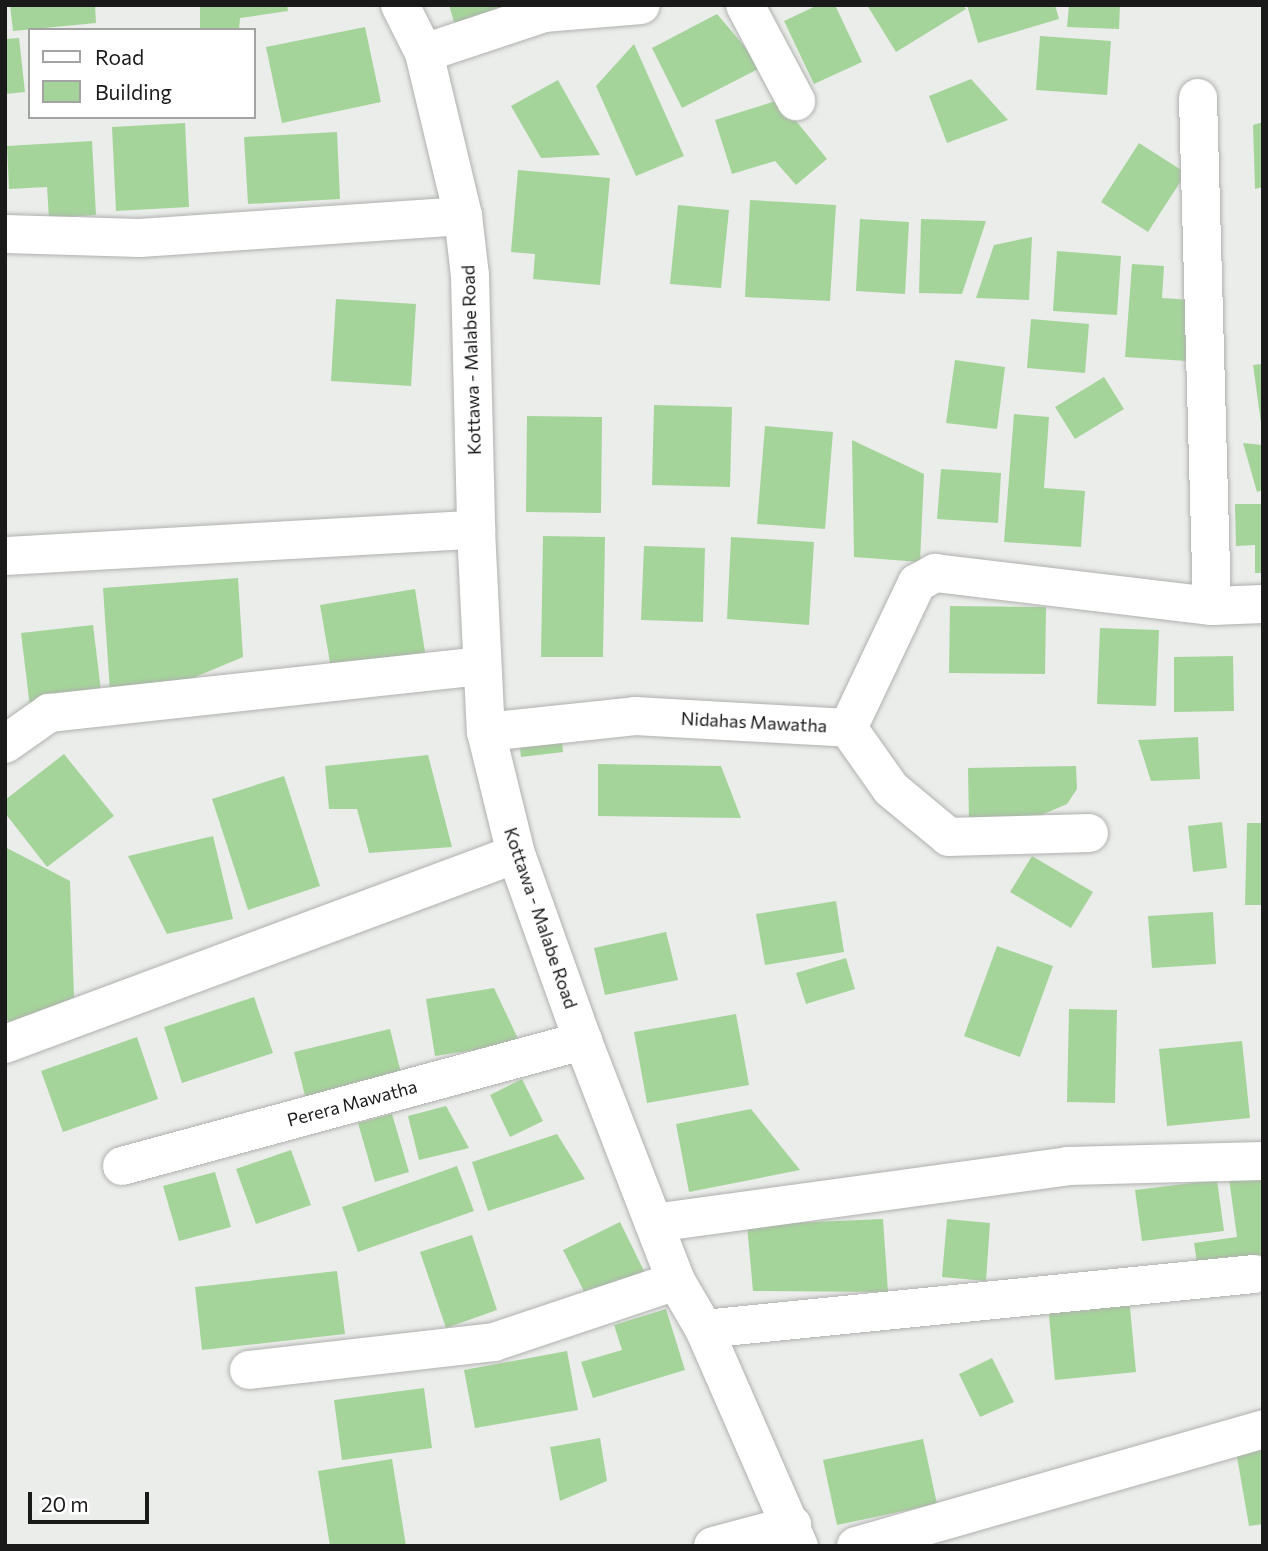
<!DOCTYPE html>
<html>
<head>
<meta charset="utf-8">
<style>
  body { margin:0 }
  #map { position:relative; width:1268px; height:1551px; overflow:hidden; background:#ebedea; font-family:Commissioner,sans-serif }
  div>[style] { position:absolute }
  .building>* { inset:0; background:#a5d49a }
  .roads { filter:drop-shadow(0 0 2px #afb1ae) drop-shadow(0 0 2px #afb1ae) }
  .minor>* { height:38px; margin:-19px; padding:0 19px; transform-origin:19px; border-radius:19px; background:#fff }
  span { translate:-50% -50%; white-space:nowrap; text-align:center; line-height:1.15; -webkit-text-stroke:5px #fff; paint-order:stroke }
  .street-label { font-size:18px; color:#191a19 }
  .frame { position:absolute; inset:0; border:7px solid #191a19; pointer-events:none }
  .legend { position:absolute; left:28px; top:28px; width:228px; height:91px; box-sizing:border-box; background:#fff; border:2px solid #a3a3a3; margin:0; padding:9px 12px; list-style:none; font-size:21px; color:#191a19 }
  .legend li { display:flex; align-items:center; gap:14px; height:35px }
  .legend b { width:35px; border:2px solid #a3a3a3 }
  .scale { position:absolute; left:28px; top:1492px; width:121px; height:32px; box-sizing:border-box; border:4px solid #191a19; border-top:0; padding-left:9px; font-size:21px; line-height:24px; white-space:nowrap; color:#191a19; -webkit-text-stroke:5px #fff; paint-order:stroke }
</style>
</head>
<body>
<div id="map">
  <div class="building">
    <i style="clip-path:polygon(10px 5px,95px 5px,96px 23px,13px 31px)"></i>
    <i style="clip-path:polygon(200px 5px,287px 5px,288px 11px,240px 18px,239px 30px,200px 30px)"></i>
    <i style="clip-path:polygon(449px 5px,530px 5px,456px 29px)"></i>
    <i style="clip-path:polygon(818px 5px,835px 5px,862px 62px,814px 84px,784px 21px)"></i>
    <i style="clip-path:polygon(867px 5px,963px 5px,966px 9px,896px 52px)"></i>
    <i style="clip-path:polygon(967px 5px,1055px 5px,1059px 19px,978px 43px)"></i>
    <i style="clip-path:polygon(1069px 5px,1120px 5px,1119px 29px,1067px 27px)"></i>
    <i style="clip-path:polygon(717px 14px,762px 67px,682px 108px,652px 48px)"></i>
    <i style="clip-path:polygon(365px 27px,381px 102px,282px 123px,266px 47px)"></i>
    <i style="clip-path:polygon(1040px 36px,1111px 41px,1107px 95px,1036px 90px)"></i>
    <i style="clip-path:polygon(19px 38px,25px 92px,5px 94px,5px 39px)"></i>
    <i style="clip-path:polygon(634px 44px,684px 156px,636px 176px,596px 86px)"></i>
    <i style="clip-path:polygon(971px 79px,1008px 120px,947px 143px,929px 96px)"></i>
    <i style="clip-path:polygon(558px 80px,600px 155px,541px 158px,511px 106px)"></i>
    <i style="clip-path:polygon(779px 100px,827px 159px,796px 185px,775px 161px,732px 174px,715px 120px)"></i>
    <i style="clip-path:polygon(1263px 122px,1263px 187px,1255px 189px,1253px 125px)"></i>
    <i style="clip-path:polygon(185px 123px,189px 207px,116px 211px,112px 127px)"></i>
    <i style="clip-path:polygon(337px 132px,340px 199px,248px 204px,244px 137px)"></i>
    <i style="clip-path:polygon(92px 141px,96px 215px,49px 218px,47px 187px,9px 189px,7px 146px)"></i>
    <i style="clip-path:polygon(1139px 143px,1186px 173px,1148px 232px,1101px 202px)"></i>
    <i style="clip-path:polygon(518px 170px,610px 178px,600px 285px,533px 279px,535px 254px,511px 252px)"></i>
    <i style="clip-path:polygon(750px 200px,836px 205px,830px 301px,745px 297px)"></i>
    <i style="clip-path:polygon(678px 205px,729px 210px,721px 288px,670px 284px)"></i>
    <i style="clip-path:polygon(860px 219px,909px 222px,905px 294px,856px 291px)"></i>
    <i style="clip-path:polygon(921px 219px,986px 221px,962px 294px,919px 293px)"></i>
    <i style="clip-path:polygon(1032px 237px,1029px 300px,976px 298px,994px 245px)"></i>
    <i style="clip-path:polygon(1057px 251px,1121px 256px,1117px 315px,1053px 311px)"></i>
    <i style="clip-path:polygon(1132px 264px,1164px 266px,1162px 298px,1192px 300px,1187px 361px,1125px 357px)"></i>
    <i style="clip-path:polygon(336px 299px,416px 304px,411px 386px,331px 381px)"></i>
    <i style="clip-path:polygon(1031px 319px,1089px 324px,1085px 373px,1027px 368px)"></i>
    <i style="clip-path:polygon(955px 360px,1005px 367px,997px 429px,946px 423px)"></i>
    <i style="clip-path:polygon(1263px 364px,1263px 423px,1261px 423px,1253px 365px)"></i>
    <i style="clip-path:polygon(1104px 377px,1124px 409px,1075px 439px,1055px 407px)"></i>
    <i style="clip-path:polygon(654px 405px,732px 407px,730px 487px,652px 485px)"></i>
    <i style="clip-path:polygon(1014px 414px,1049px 417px,1044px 488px,1085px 491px,1081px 547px,1004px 542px)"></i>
    <i style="clip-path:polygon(527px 416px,602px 417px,601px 513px,526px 512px)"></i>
    <i style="clip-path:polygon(765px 426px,833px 432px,825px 529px,757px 524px)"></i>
    <i style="clip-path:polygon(852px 440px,924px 474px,920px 562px,854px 557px)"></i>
    <i style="clip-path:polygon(1243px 443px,1263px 445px,1263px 490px,1257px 492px)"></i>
    <i style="clip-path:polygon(941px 469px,1001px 473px,998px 523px,937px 519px)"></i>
    <i style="clip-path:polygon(1235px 504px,1263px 504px,1263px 573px,1255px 573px,1255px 545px,1236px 546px)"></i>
    <i style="clip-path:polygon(543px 536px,605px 537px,603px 657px,541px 657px)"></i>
    <i style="clip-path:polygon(731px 537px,814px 542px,809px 625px,727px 619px)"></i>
    <i style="clip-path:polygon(644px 546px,705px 548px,703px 622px,641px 620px)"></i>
    <i style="clip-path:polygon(238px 578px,243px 657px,169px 688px,110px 692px,103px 588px)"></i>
    <i style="clip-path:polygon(415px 589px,426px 658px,332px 674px,320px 605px)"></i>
    <i style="clip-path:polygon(950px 606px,1046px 607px,1045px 674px,949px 673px)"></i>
    <i style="clip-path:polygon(93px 625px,102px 699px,30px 707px,21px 633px)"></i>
    <i style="clip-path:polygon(1100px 628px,1159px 630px,1156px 706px,1097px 704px)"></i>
    <i style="clip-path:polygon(1233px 656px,1234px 711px,1174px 712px,1174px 657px)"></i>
    <i style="clip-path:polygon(561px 732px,563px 752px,521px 757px,519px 738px)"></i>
    <i style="clip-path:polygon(1198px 737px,1200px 779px,1151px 781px,1138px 740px)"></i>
    <i style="clip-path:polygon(64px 754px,114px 816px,47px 867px,5px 813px,5px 800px)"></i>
    <i style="clip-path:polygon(428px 755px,452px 847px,369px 853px,357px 809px,329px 809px,325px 766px)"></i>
    <i style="clip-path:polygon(598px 764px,721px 766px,741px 818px,598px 816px)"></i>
    <i style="clip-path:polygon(1076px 766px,1077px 789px,1067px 804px,1032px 819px,969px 821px,968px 768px)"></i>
    <i style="clip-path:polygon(284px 776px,320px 886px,248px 910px,212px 799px)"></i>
    <i style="clip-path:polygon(1222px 822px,1227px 868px,1193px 872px,1188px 826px)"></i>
    <i style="clip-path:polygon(1247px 823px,1263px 823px,1263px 905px,1245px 905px)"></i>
    <i style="clip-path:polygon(213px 836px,233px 919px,167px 934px,128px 856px)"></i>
    <i style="clip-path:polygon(5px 847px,70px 881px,74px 998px,11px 1027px,5px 1015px)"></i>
    <i style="clip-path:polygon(1032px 856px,1093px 892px,1071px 928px,1010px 892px)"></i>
    <i style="clip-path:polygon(836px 901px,844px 952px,765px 965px,756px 914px)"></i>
    <i style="clip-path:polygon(1213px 912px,1216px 964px,1152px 968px,1148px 916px)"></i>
    <i style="clip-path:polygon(666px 932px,678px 980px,605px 995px,594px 948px)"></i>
    <i style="clip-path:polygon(997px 946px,1053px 966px,1020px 1057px,964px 1036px)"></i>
    <i style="clip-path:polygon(846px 958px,855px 989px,806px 1004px,796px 973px)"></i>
    <i style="clip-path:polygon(494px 988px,520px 1043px,435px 1056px,426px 999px)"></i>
    <i style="clip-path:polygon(254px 997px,273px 1053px,182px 1083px,164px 1027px)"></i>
    <i style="clip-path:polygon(1069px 1009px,1117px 1010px,1115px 1103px,1067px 1102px)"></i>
    <i style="clip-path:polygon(736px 1014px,749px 1085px,647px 1103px,634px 1032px)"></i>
    <i style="clip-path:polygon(390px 1029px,402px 1077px,306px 1100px,294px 1052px)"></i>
    <i style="clip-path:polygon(137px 1037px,158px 1099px,63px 1132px,41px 1071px)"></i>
    <i style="clip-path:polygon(1242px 1041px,1250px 1118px,1167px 1126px,1159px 1049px)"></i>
    <i style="clip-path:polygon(522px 1079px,543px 1121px,510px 1137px,490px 1095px)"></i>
    <i style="clip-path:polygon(446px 1106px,469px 1148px,419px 1160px,408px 1116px)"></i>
    <i style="clip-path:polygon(751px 1109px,800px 1170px,689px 1192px,676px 1124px)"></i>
    <i style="clip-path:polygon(392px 1114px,409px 1172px,375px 1182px,358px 1123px)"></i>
    <i style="clip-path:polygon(557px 1134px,585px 1179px,488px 1211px,472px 1162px)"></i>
    <i style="clip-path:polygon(291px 1150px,311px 1205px,256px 1224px,236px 1169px)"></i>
    <i style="clip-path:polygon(457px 1166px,474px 1211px,358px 1252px,342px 1207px)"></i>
    <i style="clip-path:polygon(1263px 1166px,1263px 1261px,1198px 1270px,1194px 1243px,1237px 1237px,1228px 1171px)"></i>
    <i style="clip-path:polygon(215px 1172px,231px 1227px,179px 1241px,163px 1186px)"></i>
    <i style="clip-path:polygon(1217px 1180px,1224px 1231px,1142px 1241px,1135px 1190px)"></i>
    <i style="clip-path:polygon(883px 1219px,888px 1292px,753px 1291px,747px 1225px)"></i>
    <i style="clip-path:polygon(947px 1219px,990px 1223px,986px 1281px,942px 1277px)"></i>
    <i style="clip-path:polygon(620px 1222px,645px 1273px,589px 1301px,563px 1250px)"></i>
    <i style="clip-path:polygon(472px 1235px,497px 1310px,446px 1328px,420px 1252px)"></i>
    <i style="clip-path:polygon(337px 1271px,345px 1334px,202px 1350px,195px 1287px)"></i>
    <i style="clip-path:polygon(1129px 1297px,1136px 1372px,1055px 1380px,1048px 1305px)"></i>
    <i style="clip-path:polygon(666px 1309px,685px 1370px,593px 1398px,581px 1362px,622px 1350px,614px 1325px)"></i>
    <i style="clip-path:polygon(567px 1351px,578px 1410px,475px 1428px,464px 1370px)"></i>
    <i style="clip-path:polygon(992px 1358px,1014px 1402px,980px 1417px,959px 1374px)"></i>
    <i style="clip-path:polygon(424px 1388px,432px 1448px,342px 1460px,334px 1400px)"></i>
    <i style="clip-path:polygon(600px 1438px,607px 1481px,560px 1501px,550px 1447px)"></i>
    <i style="clip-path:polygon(923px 1439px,937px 1504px,837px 1525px,823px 1460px)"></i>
    <i style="clip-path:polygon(1263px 1440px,1263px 1524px,1249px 1526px,1235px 1445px)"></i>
    <i style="clip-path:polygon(392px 1459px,406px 1546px,330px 1546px,318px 1471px)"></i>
  </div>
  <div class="roads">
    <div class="minor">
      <i style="left:400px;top:5px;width:54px;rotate:63.4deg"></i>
      <i style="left:424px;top:53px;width:168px;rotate:76.5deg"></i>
      <i style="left:463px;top:216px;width:60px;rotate:83.3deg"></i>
      <i style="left:470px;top:276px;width:254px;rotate:88.6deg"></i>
      <i style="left:476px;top:530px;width:202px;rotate:87.2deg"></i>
      <i style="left:486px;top:732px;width:126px;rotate:76.2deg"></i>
      <i style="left:516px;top:854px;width:199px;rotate:70.3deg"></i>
      <i style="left:583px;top:1041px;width:257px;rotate:68.8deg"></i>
      <i style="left:676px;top:1281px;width:56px;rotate:59.7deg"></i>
      <i style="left:704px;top:1329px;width:237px;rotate:66.4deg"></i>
      <i style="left:745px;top:5px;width:109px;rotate:62deg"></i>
      <i style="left:424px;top:53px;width:126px;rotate:-18.4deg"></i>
      <i style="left:544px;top:13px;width:97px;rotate:-4.7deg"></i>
      <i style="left:1198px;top:98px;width:508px;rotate:88.42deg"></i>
      <i style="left:5px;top:234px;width:135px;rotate:1.7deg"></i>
      <i style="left:140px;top:238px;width:324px;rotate:-3.9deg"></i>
      <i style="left:5px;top:556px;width:472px;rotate:-3.2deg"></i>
      <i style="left:848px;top:728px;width:161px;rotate:-64.6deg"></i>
      <i style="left:917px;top:583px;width:21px;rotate:-29deg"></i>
      <i style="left:935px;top:573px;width:279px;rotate:6.8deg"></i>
      <i style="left:1212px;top:606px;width:51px;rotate:-2.2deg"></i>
      <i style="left:848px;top:728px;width:75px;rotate:54.8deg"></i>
      <i style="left:891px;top:789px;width:75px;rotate:39.6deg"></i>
      <i style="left:949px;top:837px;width:140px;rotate:-1.6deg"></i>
      <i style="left:486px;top:732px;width:150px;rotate:-6.1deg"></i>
      <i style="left:635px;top:716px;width:213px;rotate:3.2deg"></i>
      <i style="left:5px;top:744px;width:54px;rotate:-35.2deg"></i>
      <i style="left:49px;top:713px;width:435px;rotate:-6.2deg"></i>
      <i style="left:5px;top:1044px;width:545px;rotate:-20.4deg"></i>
      <i style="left:122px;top:1166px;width:478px;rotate:-15.2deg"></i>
      <i style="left:654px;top:1223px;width:418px;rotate:-7.8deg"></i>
      <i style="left:1068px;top:1166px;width:195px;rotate:-1.5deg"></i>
      <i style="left:704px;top:1329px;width:553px;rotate:-5.71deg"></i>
      <i style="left:249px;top:1370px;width:247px;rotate:-6.5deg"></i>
      <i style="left:494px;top:1342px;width:192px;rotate:-18.5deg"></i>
      <i style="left:713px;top:1546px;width:82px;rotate:-14.9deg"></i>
      <i style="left:856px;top:1546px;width:423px;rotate:-16deg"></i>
    </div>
  </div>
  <div class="street-label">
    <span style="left:471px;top:360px;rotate:-92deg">Kottawa - Malabe Road</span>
    <span style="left:754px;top:722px;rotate:3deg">Nidahas Mawatha</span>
    <span style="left:541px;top:918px;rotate:71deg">Kottawa - Malabe Road</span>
    <span style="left:352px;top:1103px;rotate:-15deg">Perera Mawatha</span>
  </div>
  <div class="frame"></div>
  <ul class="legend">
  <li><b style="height:9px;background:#fff"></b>Road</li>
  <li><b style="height:19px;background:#a5d49a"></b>Building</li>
  </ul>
  <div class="scale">20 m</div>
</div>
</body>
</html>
